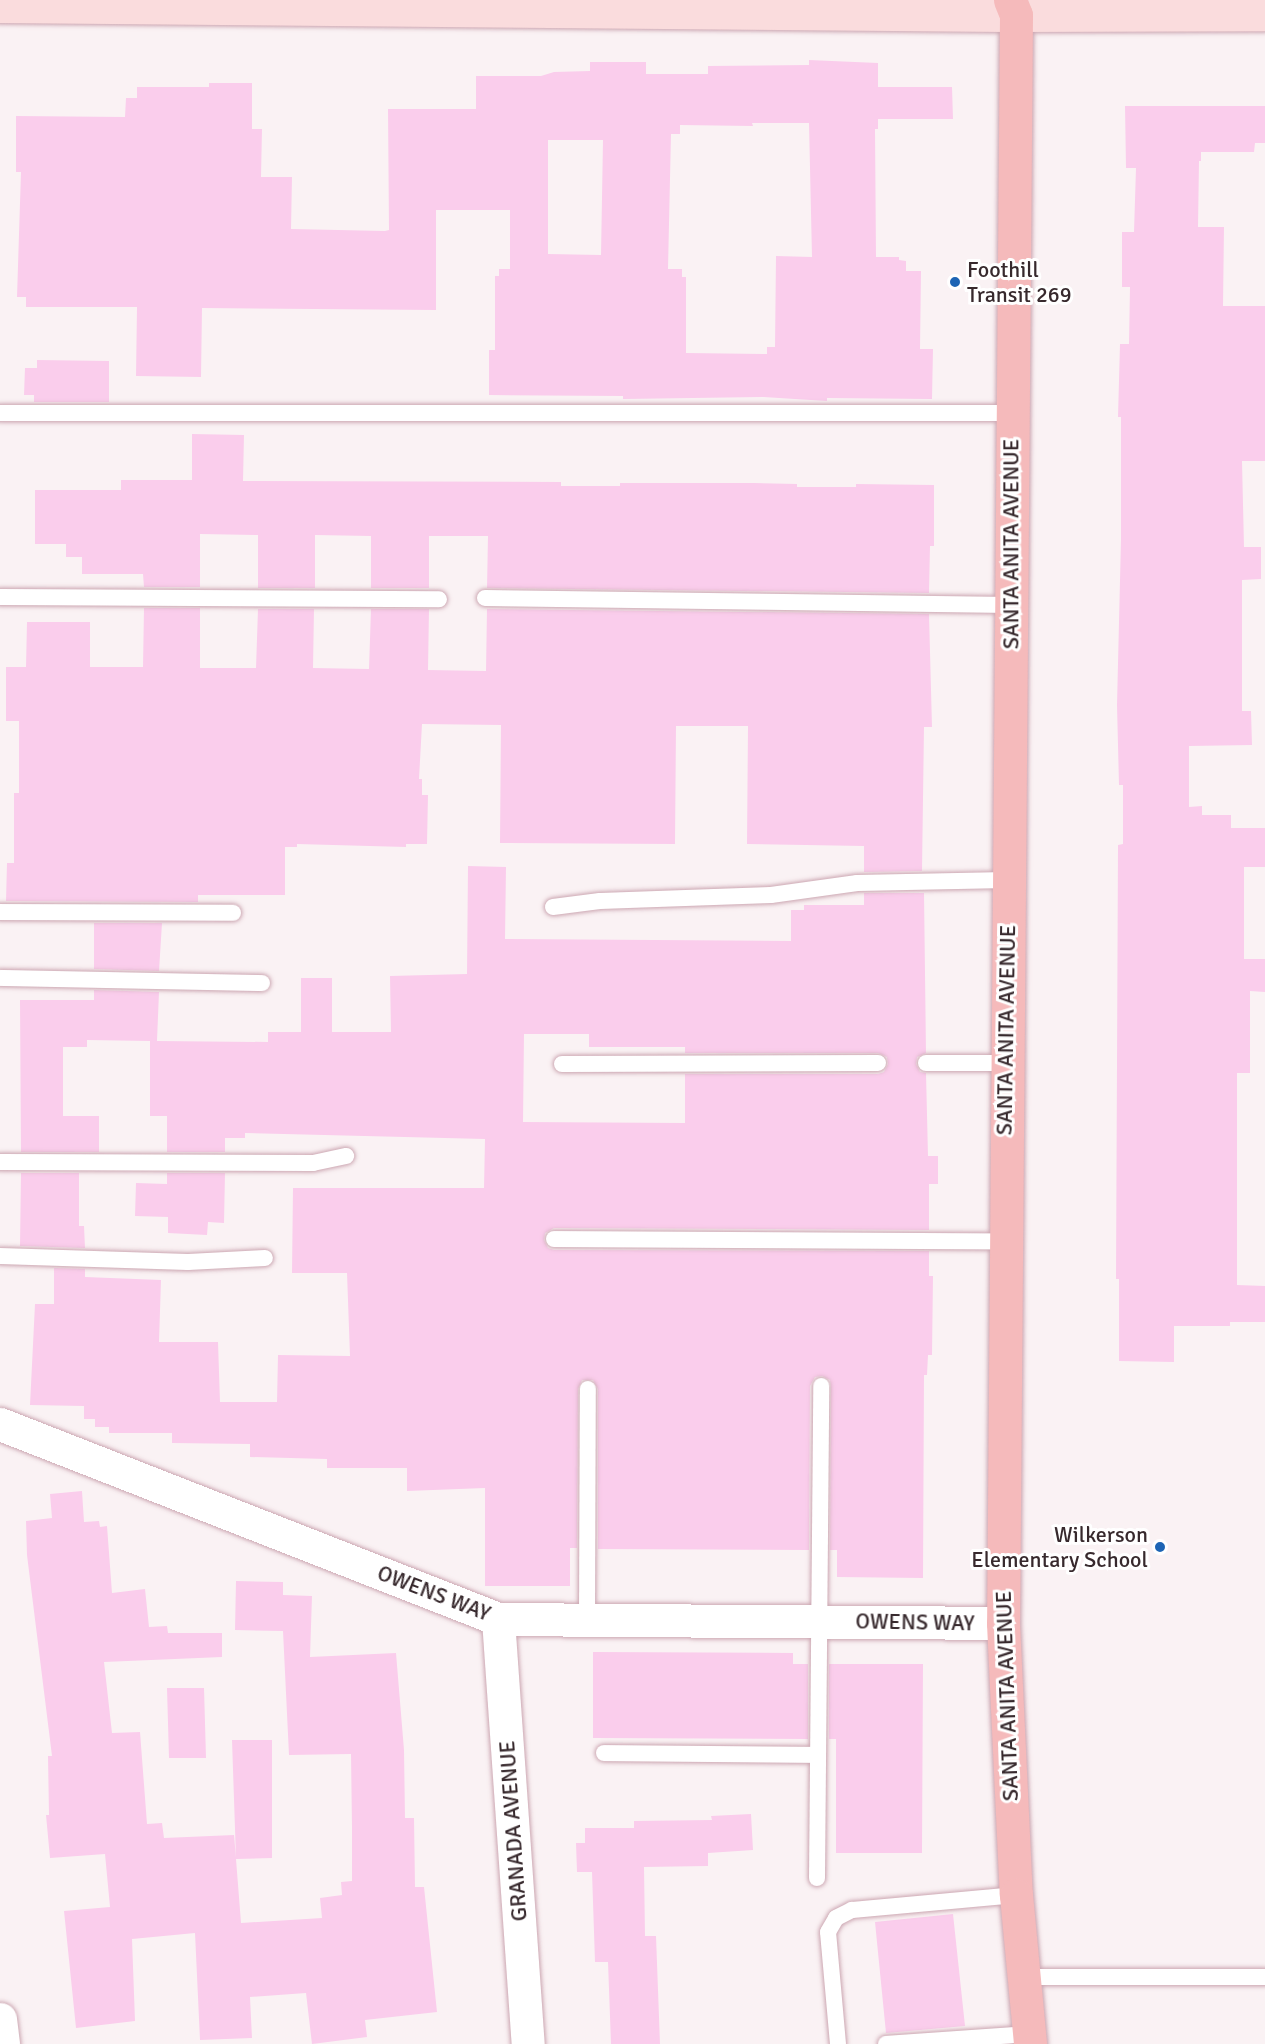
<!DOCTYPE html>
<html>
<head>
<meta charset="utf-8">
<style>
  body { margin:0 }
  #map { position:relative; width:1265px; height:2044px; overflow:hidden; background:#faf2f4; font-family:Signika,sans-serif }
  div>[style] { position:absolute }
  .building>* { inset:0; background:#facdec }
  .roads { filter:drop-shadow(0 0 2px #cca7b2) drop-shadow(0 0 2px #cca7b2) }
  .lane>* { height:16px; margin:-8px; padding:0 8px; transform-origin:8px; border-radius:8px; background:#fff }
  .street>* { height:33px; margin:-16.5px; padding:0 16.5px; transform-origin:16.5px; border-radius:16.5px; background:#fff }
  .secondary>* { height:33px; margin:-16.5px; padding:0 16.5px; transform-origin:16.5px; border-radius:16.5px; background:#fadcdd }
  .primary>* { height:33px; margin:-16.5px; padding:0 16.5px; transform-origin:16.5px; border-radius:16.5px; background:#f5babb }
  .dots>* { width:16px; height:16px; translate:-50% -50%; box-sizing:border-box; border:3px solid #fff; border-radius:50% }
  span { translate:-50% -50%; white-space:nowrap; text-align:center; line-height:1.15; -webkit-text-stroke:6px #fff; paint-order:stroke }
  .poi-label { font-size:22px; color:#37292d }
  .left { translate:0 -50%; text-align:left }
  .right { translate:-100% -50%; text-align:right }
  .street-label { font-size:22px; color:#37292d }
</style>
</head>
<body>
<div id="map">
  <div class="building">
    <i style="clip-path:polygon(evenodd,809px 60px,878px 63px,878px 87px,952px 87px,953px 119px,878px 119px,878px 129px,875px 129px,876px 257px,899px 257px,899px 260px,906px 261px,906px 271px,921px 271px,920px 349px,933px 349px,932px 399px,827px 398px,827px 401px,763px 397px,623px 399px,623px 396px,489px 395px,489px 350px,495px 350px,495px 276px,499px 276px,499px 269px,510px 269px,510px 210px,436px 210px,436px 310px,202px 308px,201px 377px,136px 376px,137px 307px,26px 307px,26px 297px,17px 297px,21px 172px,16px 172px,16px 116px,125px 117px,126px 98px,137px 98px,137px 87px,209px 87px,209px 83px,252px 83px,252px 129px,262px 129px,261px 177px,292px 177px,291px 229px,385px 231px,389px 230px,388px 109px,476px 109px,476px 76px,541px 76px,554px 72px,590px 71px,590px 62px,646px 62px,646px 74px,708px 74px,708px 66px,809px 65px,809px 60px,752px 123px,809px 123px,812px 257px,776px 256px,775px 347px,767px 347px,767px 354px,686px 353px,686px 277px,682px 277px,682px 269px,668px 269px,671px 134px,680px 134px,680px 125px,753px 126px,752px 123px,809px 60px,548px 140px,603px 140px,601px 255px,548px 254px,548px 140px)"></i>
    <i style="clip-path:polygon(1125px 106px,1265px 106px,1265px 143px,1255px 143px,1254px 152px,1201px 152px,1201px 161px,1199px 161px,1198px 227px,1224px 227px,1223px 306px,1265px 306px,1265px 461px,1242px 461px,1244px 547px,1261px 547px,1261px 579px,1242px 580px,1242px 711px,1251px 711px,1252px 745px,1189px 746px,1189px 807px,1202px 806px,1202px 815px,1231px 815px,1231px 828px,1265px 828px,1265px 867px,1244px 867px,1244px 959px,1265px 959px,1265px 992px,1250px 991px,1250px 1073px,1237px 1073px,1237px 1285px,1265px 1286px,1265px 1322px,1230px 1322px,1230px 1326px,1174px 1326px,1174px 1362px,1119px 1361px,1119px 1279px,1116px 1279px,1118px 845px,1123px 844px,1123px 785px,1119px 785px,1117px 705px,1121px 539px,1121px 417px,1118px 417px,1120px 344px,1129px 344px,1130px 287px,1122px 287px,1122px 232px,1134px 232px,1136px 168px,1126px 168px)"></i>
    <i style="clip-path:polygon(37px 360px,109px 361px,109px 402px,34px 402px,34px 395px,24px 395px,25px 368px,37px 368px)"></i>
    <i style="clip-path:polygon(192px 434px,244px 435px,243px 481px,561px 482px,561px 486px,620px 486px,620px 483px,754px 483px,797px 484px,797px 487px,856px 487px,856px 484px,934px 485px,934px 546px,930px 546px,929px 593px,487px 588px,488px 536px,429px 536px,429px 588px,371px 588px,371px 536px,315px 535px,315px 588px,258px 588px,258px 535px,200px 534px,200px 587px,144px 587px,143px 574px,82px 574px,82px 557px,66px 557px,66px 544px,35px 544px,35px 490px,121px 490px,121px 480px,192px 480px)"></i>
    <i style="clip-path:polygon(144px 608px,200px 608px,200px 668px,256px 668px,258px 609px,314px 609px,313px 668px,369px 669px,371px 609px,429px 609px,428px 670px,486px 671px,487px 609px,929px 614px,932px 727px,924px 727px,922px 871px,864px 872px,864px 846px,747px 844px,748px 726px,676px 726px,675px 844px,500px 843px,501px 725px,422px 724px,419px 779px,422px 779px,422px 795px,428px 795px,427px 844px,406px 844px,406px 847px,297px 844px,297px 847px,285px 847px,285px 895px,198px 895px,198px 902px,6px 901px,7px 863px,14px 863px,14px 793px,19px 793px,19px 721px,6px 721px,6px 667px,26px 667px,27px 622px,90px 622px,90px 667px,143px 667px)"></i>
    <i style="clip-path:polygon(evenodd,468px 866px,506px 867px,505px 939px,791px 941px,791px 910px,804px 910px,804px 905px,864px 905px,864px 893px,924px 893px,926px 1053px,917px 1057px,916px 1064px,920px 1072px,926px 1073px,928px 1156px,938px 1156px,938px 1184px,929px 1184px,929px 1230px,554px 1228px,545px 1233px,544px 1240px,548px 1248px,554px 1250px,929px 1251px,929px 1276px,933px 1276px,932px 1355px,928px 1355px,927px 1375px,924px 1375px,923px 1578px,837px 1577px,837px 1550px,830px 1550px,831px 1386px,830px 1380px,822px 1376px,815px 1377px,810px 1386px,809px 1550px,598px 1549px,598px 1389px,593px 1380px,582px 1380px,578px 1389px,577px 1548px,570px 1548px,570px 1586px,485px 1586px,485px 1488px,407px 1491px,407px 1468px,327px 1468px,327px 1459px,250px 1457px,250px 1444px,172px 1443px,172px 1433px,109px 1433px,109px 1427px,95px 1427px,95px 1419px,84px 1419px,84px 1406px,30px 1405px,35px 1304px,54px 1304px,54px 1268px,85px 1269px,85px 1277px,161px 1280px,159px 1342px,218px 1342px,220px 1402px,277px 1402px,278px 1355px,350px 1356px,347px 1273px,292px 1273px,293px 1188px,484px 1188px,485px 1139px,245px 1133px,245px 1138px,225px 1138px,225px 1152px,167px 1152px,167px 1116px,150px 1116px,150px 1041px,87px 1040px,87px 1047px,63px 1047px,63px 1116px,99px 1116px,99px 1152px,21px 1152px,20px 1000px,94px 1000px,94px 990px,159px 992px,157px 1041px,268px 1042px,268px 1032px,301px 1032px,301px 978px,332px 978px,332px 1032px,391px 1032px,390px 976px,467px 974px,468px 866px,524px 1034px,589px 1034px,589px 1047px,685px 1047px,685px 1053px,878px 1053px,887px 1057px,888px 1064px,884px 1072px,878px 1074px,685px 1074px,685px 1123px,523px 1122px,524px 1034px)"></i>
    <i style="clip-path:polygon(94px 923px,162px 923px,159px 971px,94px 969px)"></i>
    <i style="clip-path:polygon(21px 1173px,79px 1173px,79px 1226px,84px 1226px,85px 1248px,20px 1246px)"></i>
    <i style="clip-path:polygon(167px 1173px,225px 1173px,224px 1223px,208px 1222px,207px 1235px,168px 1233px,168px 1217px,135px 1216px,136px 1183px,167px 1184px)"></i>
    <i style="clip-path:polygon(82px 1491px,84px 1522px,99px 1521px,100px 1527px,107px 1526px,112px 1593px,145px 1589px,149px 1627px,167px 1626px,168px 1633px,222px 1633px,222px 1657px,104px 1662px,112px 1733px,140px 1732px,147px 1824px,162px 1823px,164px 1838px,234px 1835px,236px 1858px,232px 1740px,272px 1740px,272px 1858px,236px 1859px,241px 1923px,322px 1918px,320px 1898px,342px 1895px,341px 1882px,352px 1881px,352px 1828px,351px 1754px,289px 1755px,283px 1631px,235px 1630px,236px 1581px,283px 1582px,283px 1595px,312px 1596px,310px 1657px,396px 1653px,404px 1750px,405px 1818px,414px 1818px,415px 1887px,424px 1887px,437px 2012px,365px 2020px,367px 2037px,312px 2044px,306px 1993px,250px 1997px,252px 2038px,200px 2040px,195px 1933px,132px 1939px,135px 2021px,76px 2028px,64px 1911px,110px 1907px,105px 1854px,50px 1858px,46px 1815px,49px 1815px,48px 1756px,52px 1756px,27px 1555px,26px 1521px,52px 1518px,50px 1494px)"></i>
    <i style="clip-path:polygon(593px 1652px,793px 1653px,793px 1664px,808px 1664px,808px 1739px,593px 1738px)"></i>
    <i style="clip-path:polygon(829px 1664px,923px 1664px,922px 1853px,836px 1853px,836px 1739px,829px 1739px)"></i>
    <i style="clip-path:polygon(167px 1688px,204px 1688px,206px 1758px,169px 1758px)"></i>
    <i style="clip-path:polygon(751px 1814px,753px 1850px,708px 1853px,708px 1866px,644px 1867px,645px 1936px,656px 1936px,660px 2044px,611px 2044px,608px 1962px,595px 1962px,592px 1872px,577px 1872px,576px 1843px,585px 1843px,585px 1828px,634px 1828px,634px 1821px,712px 1820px,711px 1816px)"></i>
    <i style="clip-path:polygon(953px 1914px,965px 2026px,886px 2033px,875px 1922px)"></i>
  </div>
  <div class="roads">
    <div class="lane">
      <i style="left:0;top:413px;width:1012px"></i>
      <i style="left:0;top:597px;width:439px;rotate:0.3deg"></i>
      <i style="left:485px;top:598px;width:526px;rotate:0.76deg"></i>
      <i style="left:553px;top:907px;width:47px;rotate:-7.3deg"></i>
      <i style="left:600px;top:901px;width:171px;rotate:-2deg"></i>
      <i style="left:771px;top:895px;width:87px;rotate:-7.9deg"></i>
      <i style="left:857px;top:883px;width:150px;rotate:-1.1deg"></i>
      <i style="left:0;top:912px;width:233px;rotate:0.2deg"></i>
      <i style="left:0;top:978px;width:262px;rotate:1.1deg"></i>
      <i style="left:926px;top:1063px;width:80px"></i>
      <i style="left:562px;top:1064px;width:316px;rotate:-0.2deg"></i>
      <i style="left:0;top:1162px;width:313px;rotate:0.2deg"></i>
      <i style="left:313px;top:1163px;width:34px;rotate:-12deg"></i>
      <i style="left:554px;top:1239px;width:450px;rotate:0.3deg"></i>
      <i style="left:0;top:1256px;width:188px;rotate:1.8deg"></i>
      <i style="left:188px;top:1262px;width:77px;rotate:-3deg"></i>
      <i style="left:587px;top:1619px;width:230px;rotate:-89.8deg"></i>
      <i style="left:604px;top:1753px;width:214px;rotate:0.5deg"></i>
      <i style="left:817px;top:1878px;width:492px;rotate:-89.5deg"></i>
      <i style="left:1023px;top:1977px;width:242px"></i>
      <i style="left:838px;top:2044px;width:112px;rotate:-95.1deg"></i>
      <i style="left:828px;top:1932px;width:16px;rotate:-60deg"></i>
      <i style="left:836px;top:1918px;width:18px;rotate:-27deg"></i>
      <i style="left:852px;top:1910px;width:165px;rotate:-5.2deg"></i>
      <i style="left:886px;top:2044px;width:143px;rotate:-4deg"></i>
    </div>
    <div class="street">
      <i style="left:0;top:1424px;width:535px;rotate:21.38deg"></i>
      <i style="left:498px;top:1619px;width:505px;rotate:0.45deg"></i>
      <i style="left:498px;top:1619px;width:426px;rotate:86deg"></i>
      <i style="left:0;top:2019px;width:25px;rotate:83deg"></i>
    </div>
    <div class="secondary">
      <i style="left:0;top:6px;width:1016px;rotate:0.51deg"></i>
      <i style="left:1016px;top:15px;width:249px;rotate:-0.2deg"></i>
    </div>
    <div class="primary">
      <i style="left:1010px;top:0;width:16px;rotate:68deg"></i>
      <i style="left:1016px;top:15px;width:1608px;rotate:90.46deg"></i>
      <i style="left:1003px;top:1623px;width:272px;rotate:87.3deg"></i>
      <i style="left:1016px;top:1895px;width:150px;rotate:84.6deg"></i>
    </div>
  </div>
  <div class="dots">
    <i style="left:955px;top:282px;background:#1d64b4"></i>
    <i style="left:1160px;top:1547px;background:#1d64b4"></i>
  </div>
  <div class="poi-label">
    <span class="left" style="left:967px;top:282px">Foothill<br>Transit 269</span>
    <span class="right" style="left:1148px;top:1547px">Wilkerson<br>Elementary School</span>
  </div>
  <div class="street-label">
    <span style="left:1011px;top:544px;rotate:-90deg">SANTA ANITA AVENUE</span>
    <span style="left:1006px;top:1030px;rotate:-89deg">SANTA ANITA AVENUE</span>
    <span style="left:434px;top:1593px;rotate:21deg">OWENS WAY</span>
    <span style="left:915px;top:1622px;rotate:1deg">OWENS WAY</span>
    <span style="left:1007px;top:1696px;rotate:-92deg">SANTA ANITA AVENUE</span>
    <span style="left:513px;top:1831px;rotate:-94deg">GRANADA AVENUE</span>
  </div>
</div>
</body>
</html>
